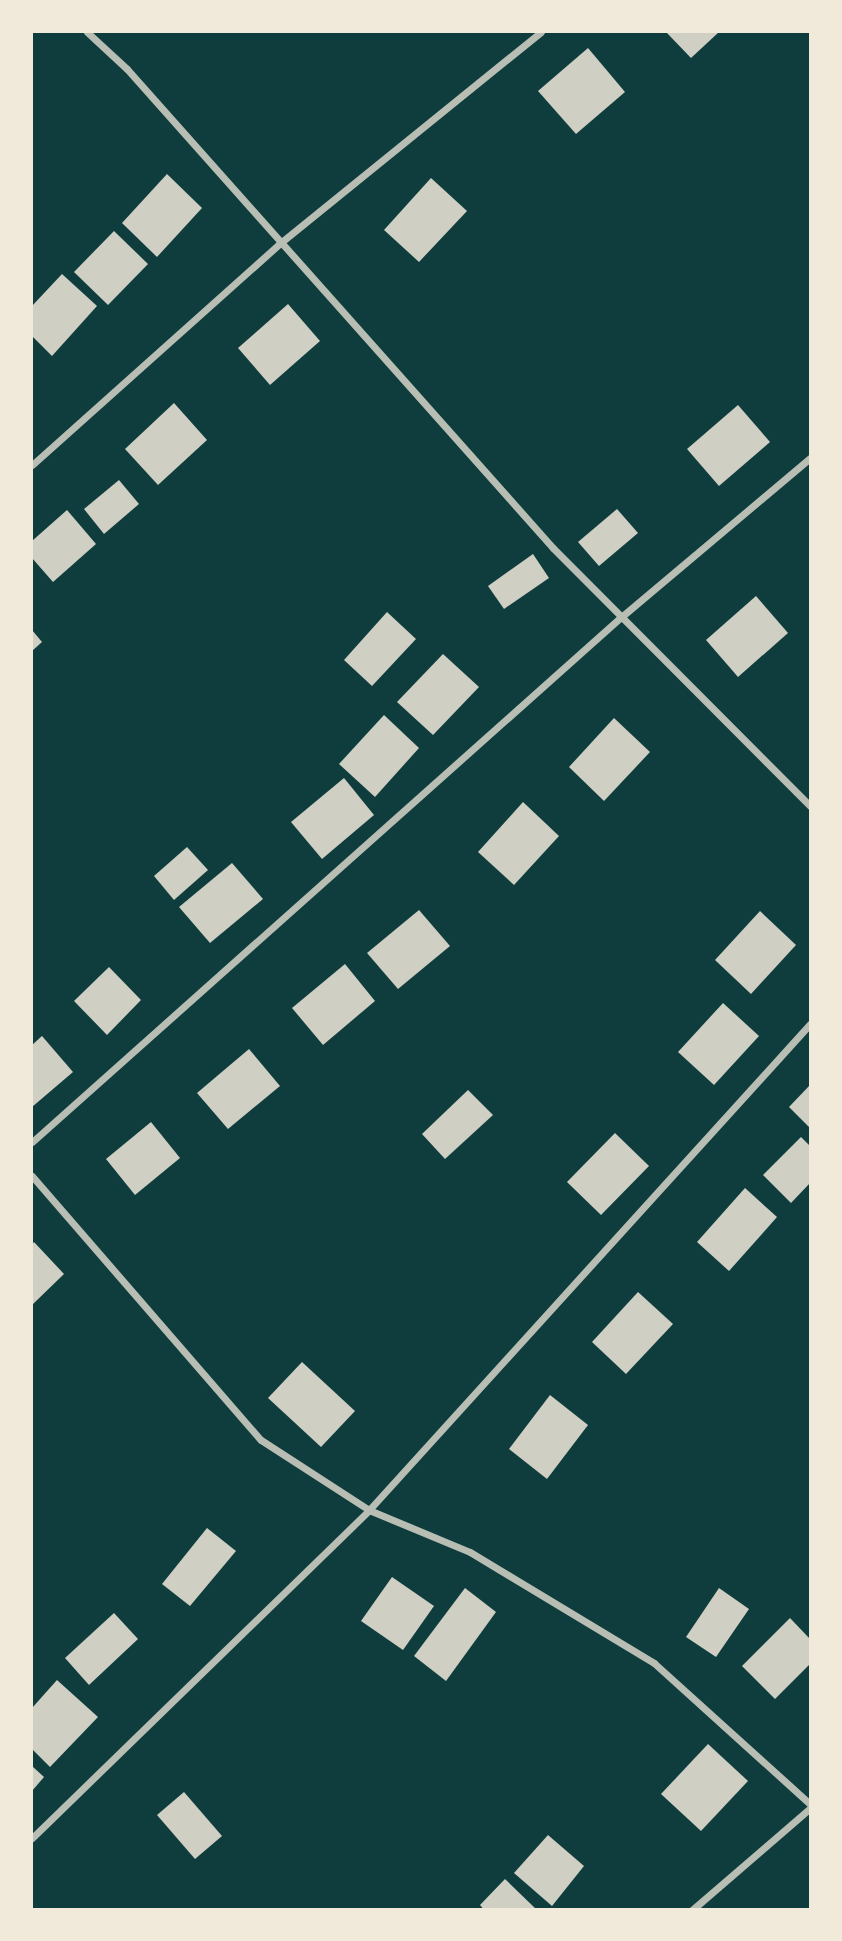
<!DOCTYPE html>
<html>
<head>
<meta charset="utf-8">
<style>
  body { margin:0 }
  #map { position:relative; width:842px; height:1941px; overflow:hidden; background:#0f3d3e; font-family:Montserrat,sans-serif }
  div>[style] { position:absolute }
  .building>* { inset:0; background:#cfcfc3 }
  .minor>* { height:7px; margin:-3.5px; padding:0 3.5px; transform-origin:3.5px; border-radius:3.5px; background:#b8beb3 }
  span { translate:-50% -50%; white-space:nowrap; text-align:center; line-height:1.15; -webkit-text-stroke:5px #f1e9da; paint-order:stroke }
  .frame { position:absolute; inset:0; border:33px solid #f1e9da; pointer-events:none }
</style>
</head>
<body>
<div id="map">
  <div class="building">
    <i style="clip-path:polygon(666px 32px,719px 32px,691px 58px)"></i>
    <i style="clip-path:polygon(588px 48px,625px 92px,576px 134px,538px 91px)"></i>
    <i style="clip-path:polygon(167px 174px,202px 208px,157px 257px,122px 223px)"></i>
    <i style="clip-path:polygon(431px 178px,467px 211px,419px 262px,384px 230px)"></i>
    <i style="clip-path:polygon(114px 231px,148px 264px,108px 305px,74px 272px)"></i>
    <i style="clip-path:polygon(62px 274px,97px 306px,52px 356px,32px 336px,32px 306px)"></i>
    <i style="clip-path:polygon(288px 304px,320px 341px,270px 385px,238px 348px)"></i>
    <i style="clip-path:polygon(174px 403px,207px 440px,158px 485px,125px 449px)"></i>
    <i style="clip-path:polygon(738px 405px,770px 442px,719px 486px,687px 449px)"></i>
    <i style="clip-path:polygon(119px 480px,139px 504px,104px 534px,84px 509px)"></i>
    <i style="clip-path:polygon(617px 509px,638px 533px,599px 566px,578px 542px)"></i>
    <i style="clip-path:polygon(67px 510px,96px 544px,53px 582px,32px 558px,32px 541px)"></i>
    <i style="clip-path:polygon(533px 554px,549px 578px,504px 609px,488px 586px)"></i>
    <i style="clip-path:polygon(756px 596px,788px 633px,738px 677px,706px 640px)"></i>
    <i style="clip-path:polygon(387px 612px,416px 639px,372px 686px,344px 660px)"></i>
    <i style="clip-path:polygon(32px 630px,42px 642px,32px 651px)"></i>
    <i style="clip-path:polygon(443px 654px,479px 687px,433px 735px,397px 702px)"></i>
    <i style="clip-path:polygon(384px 715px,419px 748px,375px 797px,339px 764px)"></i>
    <i style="clip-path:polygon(614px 718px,650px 752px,604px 801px,569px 767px)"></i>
    <i style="clip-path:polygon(344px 778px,374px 815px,322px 859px,291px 822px)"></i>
    <i style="clip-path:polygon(523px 802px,559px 836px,514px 885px,478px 852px)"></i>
    <i style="clip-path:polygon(187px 847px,208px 870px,174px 900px,154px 876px)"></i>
    <i style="clip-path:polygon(232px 863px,263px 899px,210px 943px,179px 907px)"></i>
    <i style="clip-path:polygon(419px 910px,450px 946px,398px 989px,367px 953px)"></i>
    <i style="clip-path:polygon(760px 911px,796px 945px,751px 994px,715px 960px)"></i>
    <i style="clip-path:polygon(345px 964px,375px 1001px,323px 1045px,292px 1008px)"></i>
    <i style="clip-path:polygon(109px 967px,141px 1000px,107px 1035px,74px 1001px)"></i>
    <i style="clip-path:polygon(723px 1003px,759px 1036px,714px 1085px,678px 1052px)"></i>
    <i style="clip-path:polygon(42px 1036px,73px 1072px,32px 1107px,32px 1045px)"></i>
    <i style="clip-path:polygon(249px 1049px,280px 1086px,228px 1129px,197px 1093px)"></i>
    <i style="clip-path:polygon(810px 1085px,810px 1128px,789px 1107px)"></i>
    <i style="clip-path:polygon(468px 1090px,493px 1115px,445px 1159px,422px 1134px)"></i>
    <i style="clip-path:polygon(151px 1122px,180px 1158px,135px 1195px,106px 1159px)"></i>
    <i style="clip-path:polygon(615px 1133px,649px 1166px,601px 1215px,567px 1182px)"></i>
    <i style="clip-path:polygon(801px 1137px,810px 1146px,810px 1183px,791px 1203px,763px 1175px)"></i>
    <i style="clip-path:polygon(745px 1188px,777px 1217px,729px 1271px,697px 1242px)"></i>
    <i style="clip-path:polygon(34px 1242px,64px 1274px,32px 1305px,32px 1245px)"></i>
    <i style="clip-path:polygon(638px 1292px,673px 1324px,626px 1374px,592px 1342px)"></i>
    <i style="clip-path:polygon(302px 1362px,355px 1411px,321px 1447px,268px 1398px)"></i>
    <i style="clip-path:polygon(550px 1395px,588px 1425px,547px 1479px,509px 1449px)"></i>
    <i style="clip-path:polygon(207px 1528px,236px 1551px,190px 1606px,162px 1584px)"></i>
    <i style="clip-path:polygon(392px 1577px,434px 1606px,403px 1650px,361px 1621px)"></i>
    <i style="clip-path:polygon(465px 1588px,496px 1612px,446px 1681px,414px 1656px)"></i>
    <i style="clip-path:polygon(719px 1588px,749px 1609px,716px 1657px,686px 1637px)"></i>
    <i style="clip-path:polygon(114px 1613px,138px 1639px,89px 1685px,65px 1658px)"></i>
    <i style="clip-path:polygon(790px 1618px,810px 1639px,810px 1664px,775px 1699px,742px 1666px)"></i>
    <i style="clip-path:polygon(57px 1680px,98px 1717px,50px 1767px,32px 1749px,32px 1708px)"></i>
    <i style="clip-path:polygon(708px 1744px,748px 1781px,701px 1831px,661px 1794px)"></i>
    <i style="clip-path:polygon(32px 1766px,44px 1777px,32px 1791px)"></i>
    <i style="clip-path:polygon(184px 1792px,222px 1836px,195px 1859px,157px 1815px)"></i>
    <i style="clip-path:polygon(548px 1835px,584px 1866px,552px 1906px,514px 1873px)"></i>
    <i style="clip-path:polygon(505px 1879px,537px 1910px,484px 1910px,480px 1905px)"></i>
  </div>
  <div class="minor">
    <i style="left:87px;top:32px;width:54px;rotate:42.8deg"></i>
    <i style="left:127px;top:69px;width:641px;rotate:48.35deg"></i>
    <i style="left:553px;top:548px;width:364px;rotate:45.1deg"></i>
    <i style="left:32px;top:465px;width:331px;rotate:-41.8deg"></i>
    <i style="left:279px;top:244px;width:337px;rotate:-39deg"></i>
    <i style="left:32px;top:1142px;width:788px;rotate:-41.71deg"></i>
    <i style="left:620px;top:618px;width:248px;rotate:-40.1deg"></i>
    <i style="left:32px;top:1176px;width:349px;rotate:49.1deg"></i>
    <i style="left:261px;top:1440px;width:129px;rotate:32.9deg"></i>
    <i style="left:369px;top:1510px;width:109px;rotate:22.6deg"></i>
    <i style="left:470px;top:1552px;width:215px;rotate:31.1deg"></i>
    <i style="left:654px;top:1663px;width:210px;rotate:42.1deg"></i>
    <i style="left:32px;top:1838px;width:470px;rotate:-44.2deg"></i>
    <i style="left:369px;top:1510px;width:656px;rotate:-47.78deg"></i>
    <i style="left:692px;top:1910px;width:156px;rotate:-40.8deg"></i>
  </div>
  <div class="frame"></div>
</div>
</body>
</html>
